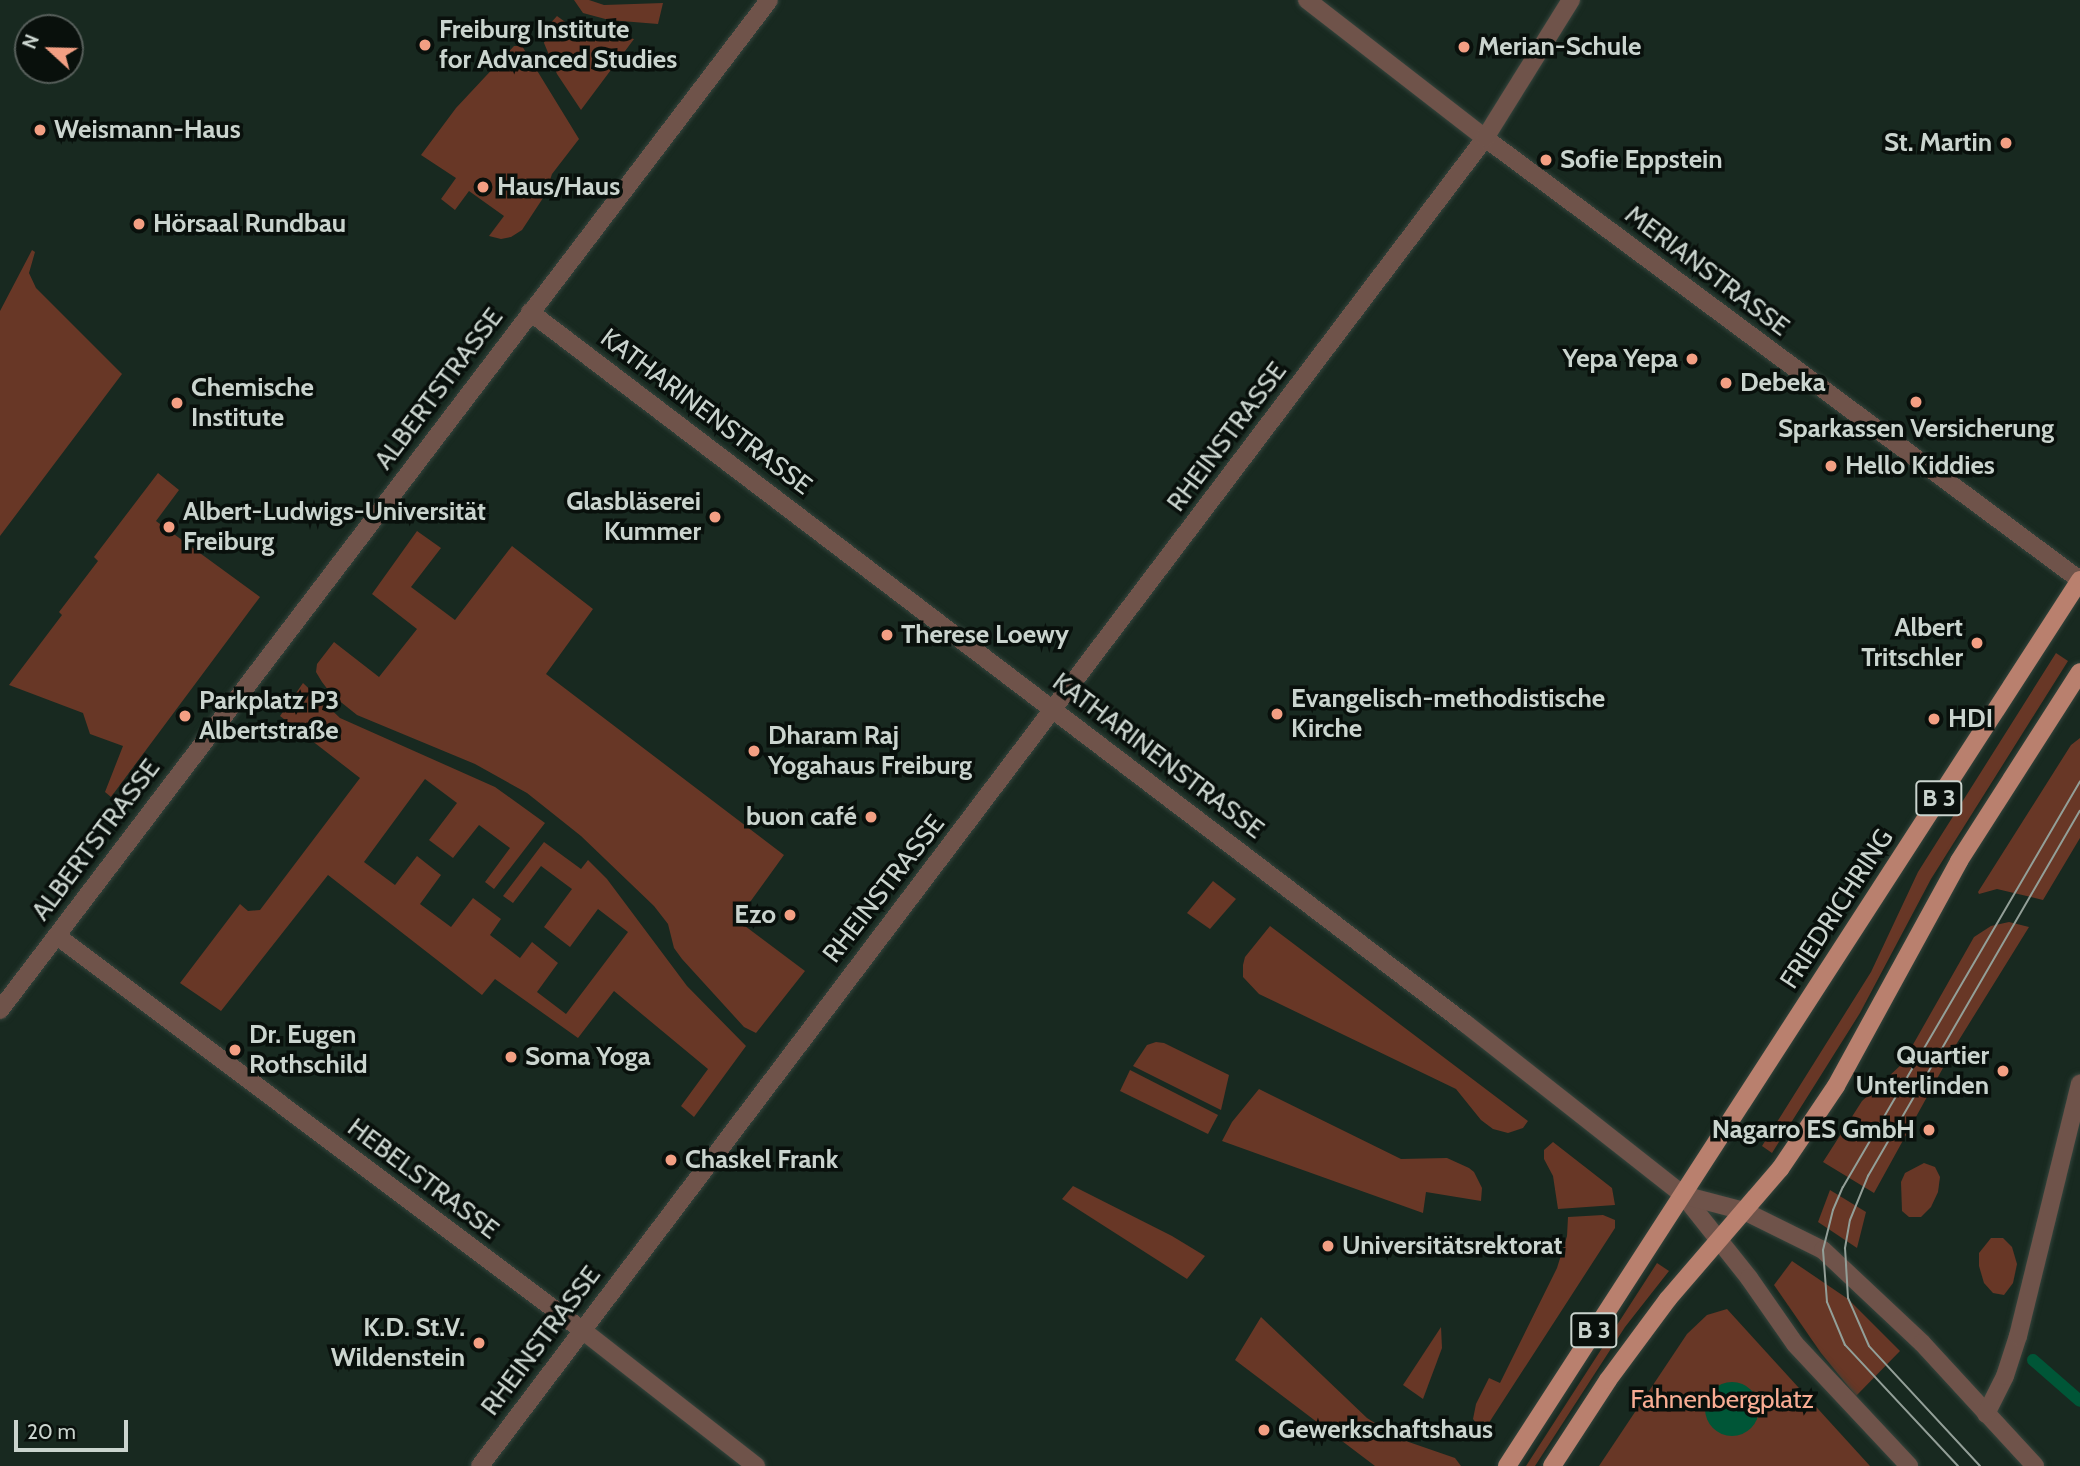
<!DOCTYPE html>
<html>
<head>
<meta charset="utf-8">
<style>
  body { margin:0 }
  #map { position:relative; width:2080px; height:1466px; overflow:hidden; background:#182920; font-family:Cabin,sans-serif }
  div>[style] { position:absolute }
  .green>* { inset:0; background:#683726 }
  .water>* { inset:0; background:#005637 }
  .round { border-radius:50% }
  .stream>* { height:12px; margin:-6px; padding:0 6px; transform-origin:6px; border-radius:6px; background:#005637 }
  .roads { filter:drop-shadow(0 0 2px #34443c) drop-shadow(0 0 2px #34443c) }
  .minor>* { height:18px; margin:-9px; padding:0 9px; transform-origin:9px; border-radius:9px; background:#6f534a }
  .primary>* { height:18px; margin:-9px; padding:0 9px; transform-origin:9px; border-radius:9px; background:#b9806e }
  .tram>* { height:2px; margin:-1px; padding:0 1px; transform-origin:1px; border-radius:1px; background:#939f98 }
  .dots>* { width:19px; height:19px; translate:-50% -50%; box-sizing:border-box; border:4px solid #09100c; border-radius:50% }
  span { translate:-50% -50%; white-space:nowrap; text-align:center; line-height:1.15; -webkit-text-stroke:7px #09100c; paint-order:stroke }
  .shield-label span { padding:2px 5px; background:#09100c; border:2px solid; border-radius:5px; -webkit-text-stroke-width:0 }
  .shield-label { font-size:24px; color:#cad4ce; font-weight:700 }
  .poi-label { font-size:26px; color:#cad4ce; font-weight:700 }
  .left { translate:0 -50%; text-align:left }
  .right { translate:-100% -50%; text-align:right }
  .street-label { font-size:26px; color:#cad4ce }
  .park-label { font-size:26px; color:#f8ac93 }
  .north { position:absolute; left:14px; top:14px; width:70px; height:70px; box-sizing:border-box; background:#09100c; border:2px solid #565e5a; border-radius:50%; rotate:292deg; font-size:19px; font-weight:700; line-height:28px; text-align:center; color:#cad4ce }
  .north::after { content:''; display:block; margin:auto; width:24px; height:32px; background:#f39f83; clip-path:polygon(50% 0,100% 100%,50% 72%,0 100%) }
  .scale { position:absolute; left:14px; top:1420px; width:114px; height:32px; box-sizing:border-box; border:4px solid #cad4ce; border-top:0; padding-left:9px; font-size:21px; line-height:24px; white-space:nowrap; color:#cad4ce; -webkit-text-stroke:5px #09100c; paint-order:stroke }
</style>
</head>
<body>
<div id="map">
  <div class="green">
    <i style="clip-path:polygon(574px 0,589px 0,604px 5px,663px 3px,658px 24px,609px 20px,583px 13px)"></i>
    <i style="clip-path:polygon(557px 16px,568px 24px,634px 39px,581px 110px,557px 74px,544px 43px,546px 28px)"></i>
    <i style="clip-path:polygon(514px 46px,522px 46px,579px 139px,552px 174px,545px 195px,522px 230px,511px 237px,501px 239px,489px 236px,504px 216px,469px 191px,455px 210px,441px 199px,456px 178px,421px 155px,456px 108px)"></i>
    <i style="clip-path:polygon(32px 250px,35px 252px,29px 273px,36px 288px,122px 374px,0 536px,0 311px)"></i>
    <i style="clip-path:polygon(158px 473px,179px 490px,156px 521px,260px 597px,111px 797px,105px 792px,123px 746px,90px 734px,83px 713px,9px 685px,62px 615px,59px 612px,98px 561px,94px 557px)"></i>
    <i style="clip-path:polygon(417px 531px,441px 548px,411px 587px,455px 620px,512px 546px,593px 609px,546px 674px,784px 855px,737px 920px,805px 971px,756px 1033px,744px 1027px,682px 959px,674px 948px,668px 924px,654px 906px,581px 836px,527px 793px,475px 764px,357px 715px,332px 695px,322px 682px,316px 672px,317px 664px,334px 642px,379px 677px,417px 629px,372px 594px)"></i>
    <i style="clip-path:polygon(2056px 653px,2068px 661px,1931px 879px,1860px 1013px,1772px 1153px,1762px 1146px,1871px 972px,1918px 872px)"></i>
    <i style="clip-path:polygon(303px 683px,340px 718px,495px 787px,545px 823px,494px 889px,485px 882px,510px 848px,479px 825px,453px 858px,429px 840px,457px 803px,425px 779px,364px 862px,395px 885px,417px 856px,441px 875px,420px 904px,451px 927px,473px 898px,501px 919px,490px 935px,520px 958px,532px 942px,558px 963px,537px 992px,566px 1014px,628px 932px,598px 909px,570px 947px,544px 927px,572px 889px,541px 866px,513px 903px,503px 896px,544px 842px,581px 869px,588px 860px,607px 879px,687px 986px,746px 1046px,694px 1117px,681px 1106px,708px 1069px,614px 991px,578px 1038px,495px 979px,482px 995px,328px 875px,221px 1011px,180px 983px,240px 904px,248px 911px,260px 910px,360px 778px,280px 716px)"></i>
    <i style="clip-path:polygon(2080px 738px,2080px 838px,2043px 900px,1997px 889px,1979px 894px,1978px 892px,2071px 745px)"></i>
    <i style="clip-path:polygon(1213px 881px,1236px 899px,1210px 929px,1187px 913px)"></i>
    <i style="clip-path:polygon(2009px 922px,2029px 927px,1954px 1048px,1874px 1193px,1823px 1162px,1862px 1101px,1902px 1064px,1974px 937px,1991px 926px)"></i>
    <i style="clip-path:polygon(1270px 926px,1528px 1121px,1523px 1128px,1508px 1133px,1493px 1129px,1481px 1120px,1456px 1089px,1259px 994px,1243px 977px,1243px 965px,1245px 957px)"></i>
    <i style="clip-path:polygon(1156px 1042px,1164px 1043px,1229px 1075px,1221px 1110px,1133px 1066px,1147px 1045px)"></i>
    <i style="clip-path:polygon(1130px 1070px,1218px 1115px,1208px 1134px,1120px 1091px)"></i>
    <i style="clip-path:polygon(1259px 1089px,1401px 1159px,1447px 1158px,1469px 1168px,1474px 1172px,1482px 1188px,1481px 1201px,1426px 1192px,1423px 1213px,1222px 1141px,1232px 1122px)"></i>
    <i style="clip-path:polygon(1553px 1142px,1612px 1188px,1615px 1205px,1558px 1209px,1553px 1176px,1544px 1159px,1544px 1150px)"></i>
    <i style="clip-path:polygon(1924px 1163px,1935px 1167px,1940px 1177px,1938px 1192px,1931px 1207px,1921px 1217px,1909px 1217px,1902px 1211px,1901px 1182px,1905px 1173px)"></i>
    <i style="clip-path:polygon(1073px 1186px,1172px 1236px,1205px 1256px,1187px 1279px,1062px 1199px)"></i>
    <i style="clip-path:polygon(1830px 1190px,1866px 1212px,1857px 1248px,1818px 1222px)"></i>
    <i style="clip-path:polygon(1603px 1215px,1615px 1220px,1615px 1228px,1483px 1432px,1473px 1419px,1476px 1404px,1489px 1378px,1500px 1383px,1557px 1268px,1567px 1236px,1568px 1217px)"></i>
    <i style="clip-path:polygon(1991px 1238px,2003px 1238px,2012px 1247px,2017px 1264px,2013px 1283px,2004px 1295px,1993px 1293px,1984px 1283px,1979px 1266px,1979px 1253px)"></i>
    <i style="clip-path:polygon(1792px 1261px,1848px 1299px,1900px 1351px,1856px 1396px,1821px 1353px,1774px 1285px)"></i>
    <i style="clip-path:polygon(1657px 1263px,1669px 1271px,1625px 1327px,1535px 1466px,1526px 1466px)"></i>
    <i style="clip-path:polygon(1727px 1309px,1870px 1466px,1599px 1466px,1687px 1334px,1707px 1315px)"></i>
    <i style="clip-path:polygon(1261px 1317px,1367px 1418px,1400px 1439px,1455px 1458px,1461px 1466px,1375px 1466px,1235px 1360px)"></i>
    <i style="clip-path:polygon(1441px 1327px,1442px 1348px,1423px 1399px,1403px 1385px)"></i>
  </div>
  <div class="water">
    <i class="round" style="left:1705px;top:1382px;width:54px;height:54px"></i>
  </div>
  <div class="stream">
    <i style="left:2033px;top:1360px;width:62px;rotate:41.1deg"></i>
  </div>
  <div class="roads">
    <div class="minor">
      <i style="left:1307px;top:0;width:225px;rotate:37.8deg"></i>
      <i style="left:1485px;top:138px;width:741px;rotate:36.61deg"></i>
      <i style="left:530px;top:312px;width:1176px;rotate:37.26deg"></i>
      <i style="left:1466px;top:1024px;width:276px;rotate:38.2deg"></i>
      <i style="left:1683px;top:1195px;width:106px;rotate:51.5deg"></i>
      <i style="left:1749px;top:1278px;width:80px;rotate:55.1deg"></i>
      <i style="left:1795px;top:1344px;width:167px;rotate:46.9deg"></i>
      <i style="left:57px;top:936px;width:656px;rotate:36.89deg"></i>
      <i style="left:582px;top:1330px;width:221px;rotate:38deg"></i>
      <i style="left:0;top:1010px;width:1269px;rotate:-52.71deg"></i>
      <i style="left:1683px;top:1195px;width:63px;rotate:14.7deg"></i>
      <i style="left:1744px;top:1211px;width:88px;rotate:26.3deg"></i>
      <i style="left:1823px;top:1250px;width:136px;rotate:43.2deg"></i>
      <i style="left:1922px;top:1343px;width:167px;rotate:47.4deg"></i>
      <i style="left:1986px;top:1414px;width:42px;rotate:-63.4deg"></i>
      <i style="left:2005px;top:1376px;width:42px;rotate:-72deg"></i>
      <i style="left:2018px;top:1336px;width:260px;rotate:-76.2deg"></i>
      <i style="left:480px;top:1466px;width:1665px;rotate:-52.88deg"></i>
      <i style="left:1485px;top:138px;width:163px;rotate:-58.1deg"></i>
    </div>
    <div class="primary">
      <i style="left:1507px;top:1466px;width:1055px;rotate:-57.11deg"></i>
      <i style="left:1552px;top:1466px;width:103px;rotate:-56.9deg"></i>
      <i style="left:1608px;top:1380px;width:101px;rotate:-53.5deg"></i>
      <i style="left:1668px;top:1299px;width:172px;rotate:-49.3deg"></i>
      <i style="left:1780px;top:1169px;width:100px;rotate:-56deg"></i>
      <i style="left:1836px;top:1086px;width:256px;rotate:-61.3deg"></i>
      <i style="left:1959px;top:861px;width:224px;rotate:-57.4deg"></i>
    </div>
  </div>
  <div class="tram">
    <i style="left:1958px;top:1466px;width:166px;rotate:-133deg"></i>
    <i style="left:1845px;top:1345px;width:47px;rotate:-112.7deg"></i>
    <i style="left:1827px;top:1302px;width:52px;rotate:-94.4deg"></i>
    <i style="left:1823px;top:1250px;width:41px;rotate:-76deg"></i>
    <i style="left:1833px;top:1210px;width:25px;rotate:-67deg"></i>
    <i style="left:1843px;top:1187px;width:470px;rotate:-59.7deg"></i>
    <i style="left:1980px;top:1466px;width:163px;rotate:-132.8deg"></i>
    <i style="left:1869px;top:1346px;width:52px;rotate:-113.6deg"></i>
    <i style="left:1848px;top:1298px;width:50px;rotate:-93.4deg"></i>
    <i style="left:1845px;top:1248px;width:28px;rotate:-80deg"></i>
    <i style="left:1850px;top:1220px;width:48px;rotate:-67.8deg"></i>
    <i style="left:1868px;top:1176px;width:422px;rotate:-59.9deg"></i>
  </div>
  <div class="dots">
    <i style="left:425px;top:45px;background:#f39f83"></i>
    <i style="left:1464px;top:47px;background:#f39f83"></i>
    <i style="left:40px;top:130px;background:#f39f83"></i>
    <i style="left:2006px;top:143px;background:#f39f83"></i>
    <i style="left:1546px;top:160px;background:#f39f83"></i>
    <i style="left:483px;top:187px;background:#f39f83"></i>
    <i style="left:139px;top:224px;background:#f39f83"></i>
    <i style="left:1692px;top:359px;background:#f39f83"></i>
    <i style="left:1726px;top:383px;background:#f39f83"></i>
    <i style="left:1916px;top:402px;background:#f39f83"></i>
    <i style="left:177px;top:403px;background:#f39f83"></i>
    <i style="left:1831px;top:466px;background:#f39f83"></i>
    <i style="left:715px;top:517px;background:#f39f83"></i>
    <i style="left:169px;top:527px;background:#f39f83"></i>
    <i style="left:887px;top:635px;background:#f39f83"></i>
    <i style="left:1977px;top:643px;background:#f39f83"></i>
    <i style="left:1277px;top:714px;background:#f39f83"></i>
    <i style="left:185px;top:716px;background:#f39f83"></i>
    <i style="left:1934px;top:719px;background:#f39f83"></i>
    <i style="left:754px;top:751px;background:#f39f83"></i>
    <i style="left:871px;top:817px;background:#f39f83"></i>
    <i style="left:790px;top:915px;background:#f39f83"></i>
    <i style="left:235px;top:1050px;background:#f39f83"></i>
    <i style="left:511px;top:1057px;background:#f39f83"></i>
    <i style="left:2003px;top:1071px;background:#f39f83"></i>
    <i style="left:1929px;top:1130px;background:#f39f83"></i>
    <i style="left:671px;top:1160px;background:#f39f83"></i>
    <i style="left:1328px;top:1246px;background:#f39f83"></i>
    <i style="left:479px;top:1343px;background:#f39f83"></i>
    <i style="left:1264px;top:1430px;background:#f39f83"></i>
  </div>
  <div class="shield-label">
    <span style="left:1939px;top:798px">B 3</span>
    <span style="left:1594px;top:1330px">B 3</span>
  </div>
  <div class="poi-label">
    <span class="left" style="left:439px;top:45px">Freiburg Institute<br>for Advanced Studies</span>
    <span class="left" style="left:1478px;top:47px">Merian-Schule</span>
    <span class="left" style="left:54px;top:130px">Weismann-Haus</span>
    <span class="right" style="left:1992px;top:143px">St. Martin</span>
    <span class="left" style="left:1560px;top:160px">Sofie Eppstein</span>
    <span class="left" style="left:497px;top:187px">Haus/Haus</span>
    <span class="left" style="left:153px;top:224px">Hörsaal Rundbau</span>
    <span class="right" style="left:1678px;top:359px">Yepa Yepa</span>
    <span class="left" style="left:1740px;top:383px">Debeka</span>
    <span class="left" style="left:191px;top:403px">Chemische<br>Institute</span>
    <span style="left:1916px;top:429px">Sparkassen Versicherung</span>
    <span class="left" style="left:1845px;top:466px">Hello Kiddies</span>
    <span class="right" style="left:701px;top:517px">Glasbläserei<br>Kummer</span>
    <span class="left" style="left:183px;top:527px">Albert-Ludwigs-Universität<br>Freiburg</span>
    <span class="right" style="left:1963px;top:643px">Albert<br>Tritschler</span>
    <span class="left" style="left:901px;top:635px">Therese Loewy</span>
    <span class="left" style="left:1291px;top:714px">Evangelisch-methodistische<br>Kirche</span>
    <span class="left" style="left:199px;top:716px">Parkplatz P3<br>Albertstraße</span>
    <span class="left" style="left:1948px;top:719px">HDI</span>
    <span class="left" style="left:768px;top:751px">Dharam Raj<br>Yogahaus Freiburg</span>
    <span class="right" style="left:857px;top:817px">buon café</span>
    <span class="right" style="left:776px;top:915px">Ezo</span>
    <span class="left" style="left:249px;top:1050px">Dr. Eugen<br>Rothschild</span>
    <span class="right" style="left:1989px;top:1071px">Quartier<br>Unterlinden</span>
    <span class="left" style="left:525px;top:1057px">Soma Yoga</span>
    <span class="right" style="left:1915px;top:1130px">Nagarro ES GmbH</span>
    <span class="left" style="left:685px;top:1160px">Chaskel Frank</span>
    <span class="left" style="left:1342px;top:1246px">Universitätsrektorat</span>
    <span class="right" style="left:465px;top:1343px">K.D. St.V.<br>Wildenstein</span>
    <span class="left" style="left:1278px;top:1430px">Gewerkschaftshaus</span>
  </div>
  <div class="street-label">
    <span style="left:1707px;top:271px;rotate:37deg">MERIANSTRASSE</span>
    <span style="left:439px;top:389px;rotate:-53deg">ALBERTSTRASSE</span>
    <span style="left:706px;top:412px;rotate:37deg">KATHARINENSTRASSE</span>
    <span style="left:1227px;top:437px;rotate:-53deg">RHEINSTRASSE</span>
    <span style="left:1158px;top:756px;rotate:37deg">KATHARINENSTRASSE</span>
    <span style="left:96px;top:840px;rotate:-53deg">ALBERTSTRASSE</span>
    <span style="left:884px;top:889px;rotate:-52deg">RHEINSTRASSE</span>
    <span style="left:1837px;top:909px;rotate:-57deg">FRIEDRICHRING</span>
    <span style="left:423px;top:1179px;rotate:37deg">HEBELSTRASSE</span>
    <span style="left:541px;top:1341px;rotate:-53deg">RHEINSTRASSE</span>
  </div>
  <div class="park-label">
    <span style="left:1722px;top:1400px">Fahnenbergplatz</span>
  </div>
  <div class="north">N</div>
  <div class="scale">20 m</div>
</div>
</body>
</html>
